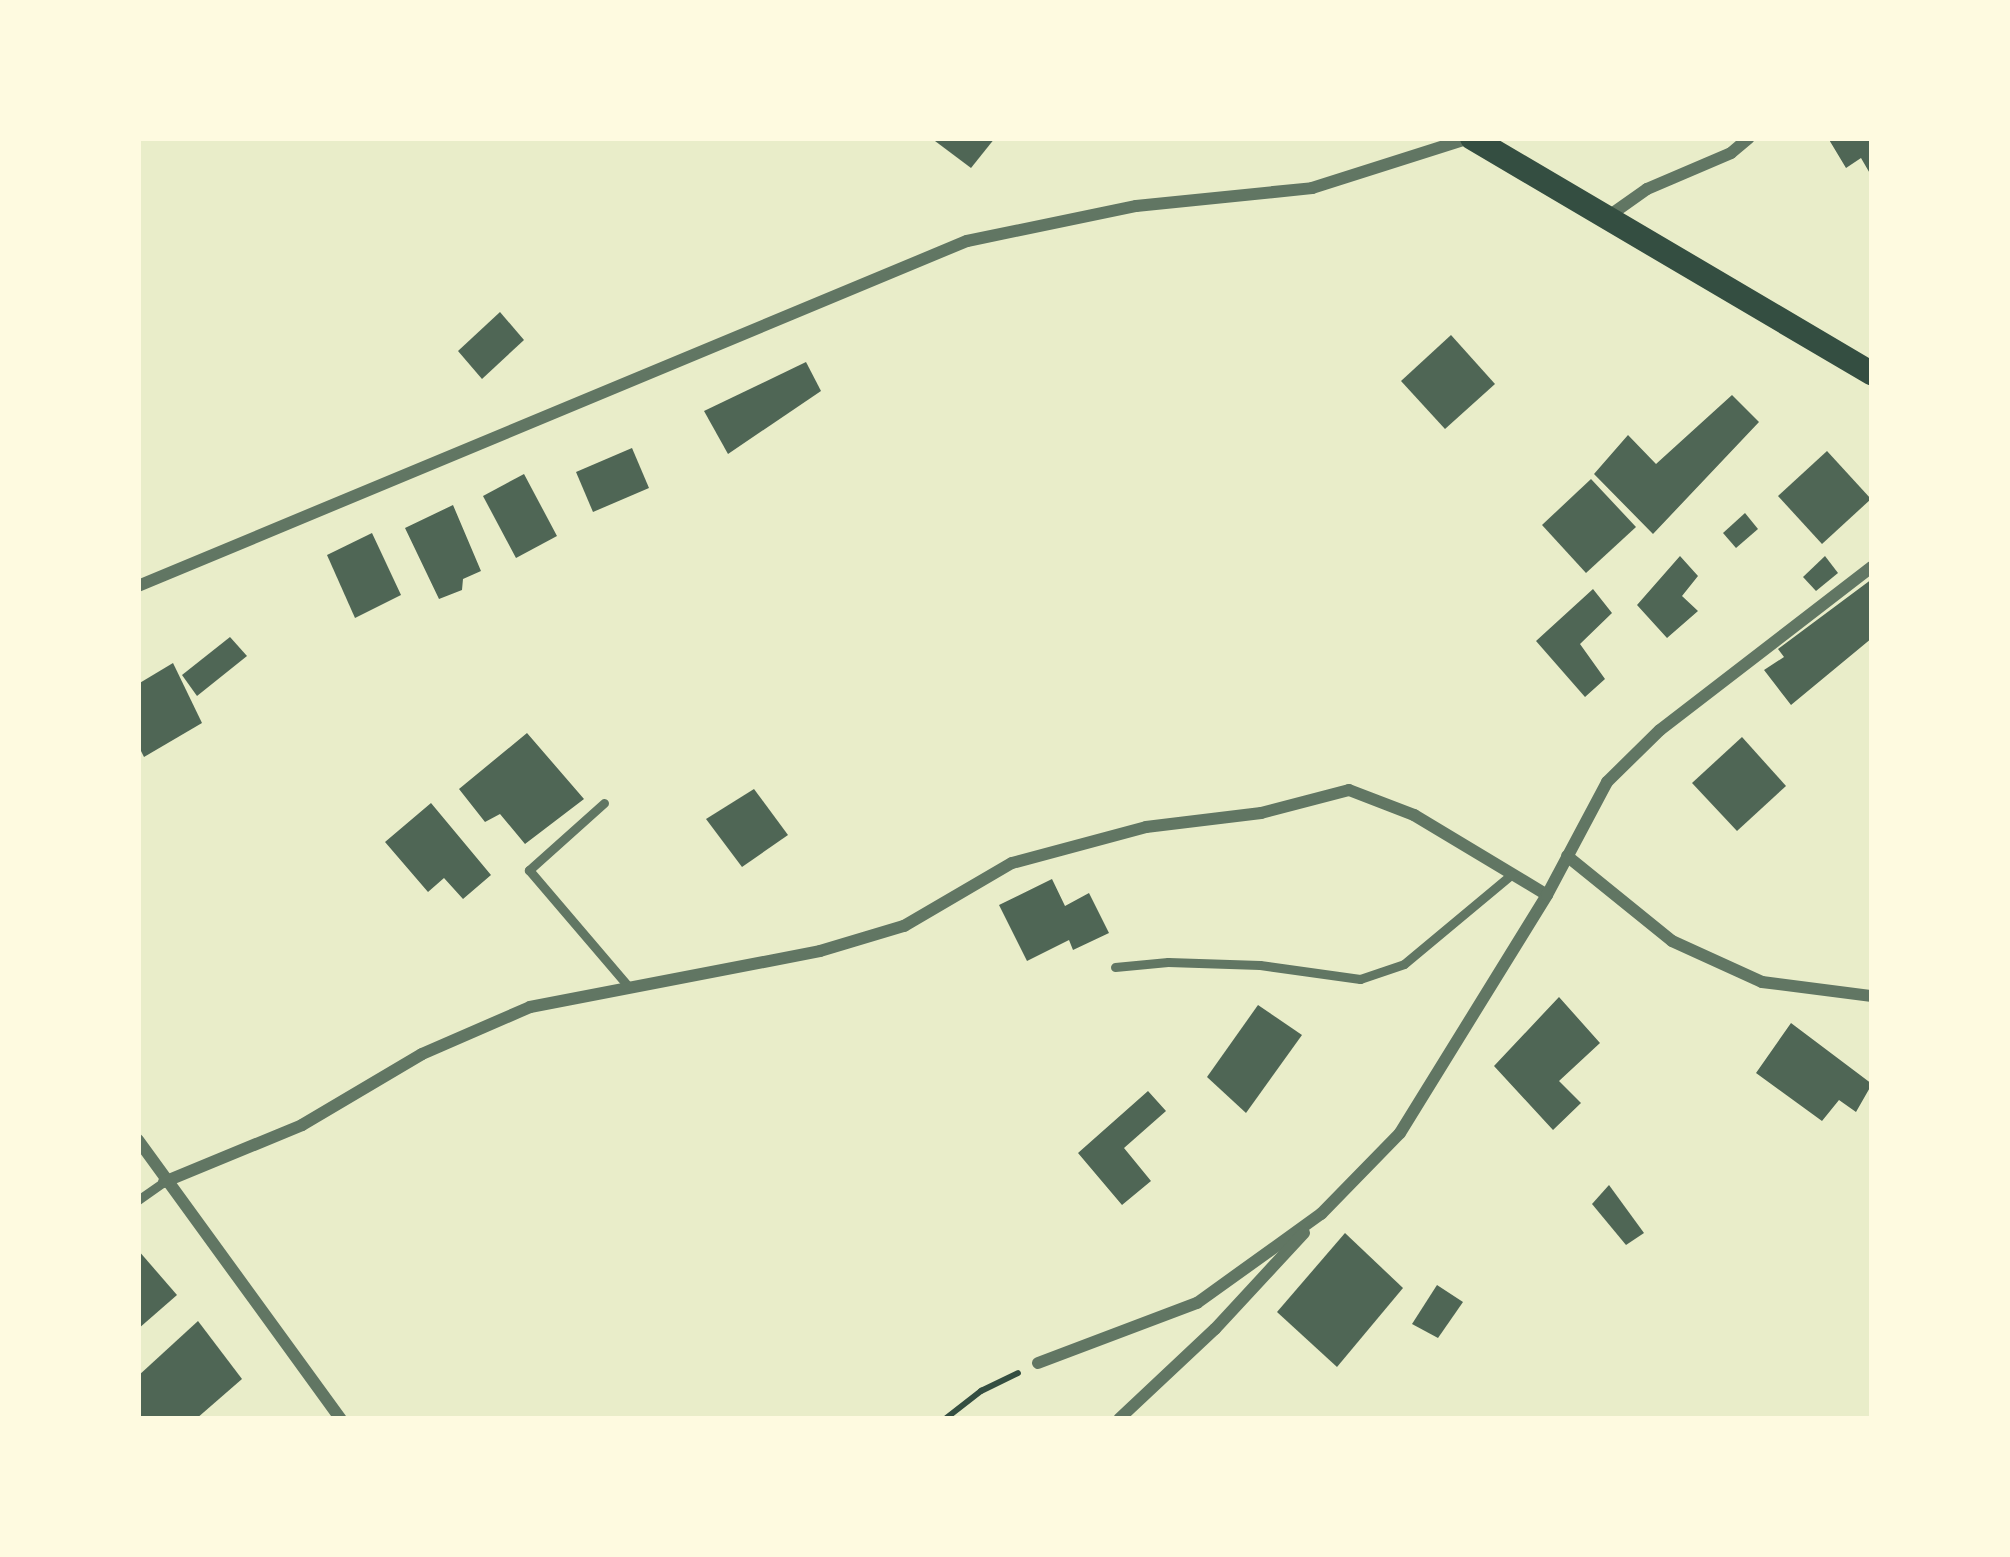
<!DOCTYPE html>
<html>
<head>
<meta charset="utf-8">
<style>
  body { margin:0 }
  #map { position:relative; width:2010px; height:1557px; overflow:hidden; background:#e9edc9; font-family:"Work Sans",sans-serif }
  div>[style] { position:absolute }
  .building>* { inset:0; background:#4f6655 }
  .path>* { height:6px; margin:-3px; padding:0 3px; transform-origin:3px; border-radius:3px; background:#344e41 }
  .service>* { height:9px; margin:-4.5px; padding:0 4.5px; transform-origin:4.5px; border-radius:4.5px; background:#617663 }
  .minor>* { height:12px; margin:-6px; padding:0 6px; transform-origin:6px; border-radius:6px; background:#617663 }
  .secondary>* { height:24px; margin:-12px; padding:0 12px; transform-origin:12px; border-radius:12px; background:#344e41 }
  span { translate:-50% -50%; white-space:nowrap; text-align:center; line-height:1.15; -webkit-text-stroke:10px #fefae0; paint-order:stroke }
  .frame { position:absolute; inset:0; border:141px solid #fefae0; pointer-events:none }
</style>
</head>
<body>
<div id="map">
  <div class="building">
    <i style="clip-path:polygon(931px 138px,995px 138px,971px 168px)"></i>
    <i style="clip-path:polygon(1828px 138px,1872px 138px,1872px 177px,1861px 158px,1846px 168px)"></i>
    <i style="clip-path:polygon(500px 312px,524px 340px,482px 379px,458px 351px)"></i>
    <i style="clip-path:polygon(1451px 335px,1495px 384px,1445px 429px,1401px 381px)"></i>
    <i style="clip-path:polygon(806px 362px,821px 391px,728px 454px,704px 411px)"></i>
    <i style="clip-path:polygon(1732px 395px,1759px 422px,1653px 534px,1594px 474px,1628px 435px,1656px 464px)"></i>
    <i style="clip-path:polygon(632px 448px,649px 488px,593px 512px,576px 472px)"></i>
    <i style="clip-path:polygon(1827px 451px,1871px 499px,1822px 544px,1778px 496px)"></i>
    <i style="clip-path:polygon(524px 474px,557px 536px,516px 558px,483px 496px)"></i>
    <i style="clip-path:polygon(1591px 479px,1636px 527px,1586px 573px,1542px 525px)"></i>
    <i style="clip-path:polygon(453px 505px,481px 571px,463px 579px,462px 590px,439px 599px,405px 528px)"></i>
    <i style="clip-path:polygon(1745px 513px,1758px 529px,1736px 548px,1723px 533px)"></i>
    <i style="clip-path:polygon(372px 533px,401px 595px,355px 618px,327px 555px)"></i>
    <i style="clip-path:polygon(1680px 556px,1698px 576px,1682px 596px,1698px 611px,1667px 638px,1637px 605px)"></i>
    <i style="clip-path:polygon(1825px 556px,1838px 573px,1816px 591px,1803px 577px)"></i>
    <i style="clip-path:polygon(1872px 579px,1872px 638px,1791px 705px,1764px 670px,1784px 657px,1778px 649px)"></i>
    <i style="clip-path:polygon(1593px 589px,1612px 613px,1580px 644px,1605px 679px,1585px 697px,1536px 641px)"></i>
    <i style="clip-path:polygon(230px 637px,247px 656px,197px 696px,182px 675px)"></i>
    <i style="clip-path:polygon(173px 663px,202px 723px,144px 757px,138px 745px,138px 684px)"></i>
    <i style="clip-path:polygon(527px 733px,584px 799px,525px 844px,500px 814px,485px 822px,459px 789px)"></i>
    <i style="clip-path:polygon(1742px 737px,1786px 786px,1737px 831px,1692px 783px)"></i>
    <i style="clip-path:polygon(754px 789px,788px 835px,742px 867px,706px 819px)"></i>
    <i style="clip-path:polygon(431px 803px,491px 875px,463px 899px,444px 878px,428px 892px,385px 842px)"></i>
    <i style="clip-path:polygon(1052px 879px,1065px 906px,1089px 893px,1109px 933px,1073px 950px,1069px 940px,1027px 961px,999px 905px)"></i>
    <i style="clip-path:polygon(1559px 997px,1600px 1043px,1559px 1081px,1581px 1103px,1553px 1130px,1494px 1066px)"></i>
    <i style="clip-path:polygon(1258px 1005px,1302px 1035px,1246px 1113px,1207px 1077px)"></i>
    <i style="clip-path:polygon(1791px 1023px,1872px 1084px,1856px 1112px,1839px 1100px,1822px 1121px,1756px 1073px)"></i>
    <i style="clip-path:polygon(1148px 1091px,1166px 1111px,1124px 1148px,1151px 1181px,1122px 1205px,1078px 1153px)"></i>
    <i style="clip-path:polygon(1609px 1185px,1644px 1233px,1626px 1245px,1592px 1204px)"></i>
    <i style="clip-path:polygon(1345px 1233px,1403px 1288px,1337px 1367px,1277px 1312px)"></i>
    <i style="clip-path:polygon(138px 1250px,177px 1295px,138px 1329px)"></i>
    <i style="clip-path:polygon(1437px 1285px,1463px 1302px,1438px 1338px,1412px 1324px)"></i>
    <i style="clip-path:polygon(198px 1321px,242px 1379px,196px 1419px,138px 1419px,138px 1376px)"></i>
  </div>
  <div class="path">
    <i style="left:945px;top:1419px;width:46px;rotate:-37.9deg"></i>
    <i style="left:981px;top:1391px;width:41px;rotate:-25.9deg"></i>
  </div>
  <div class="service">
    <i style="left:604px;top:803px;width:101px;rotate:138.2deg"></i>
    <i style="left:529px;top:870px;width:153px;rotate:49.5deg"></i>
    <i style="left:1115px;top:967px;width:53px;rotate:-5.4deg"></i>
    <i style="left:1168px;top:962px;width:92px;rotate:1.9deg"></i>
    <i style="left:1260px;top:965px;width:101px;rotate:8deg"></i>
    <i style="left:1360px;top:979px;width:46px;rotate:-18.8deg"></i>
    <i style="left:1404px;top:964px;width:141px;rotate:-39.8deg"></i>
    <i style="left:138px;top:1200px;width:32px;rotate:-35deg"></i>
  </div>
  <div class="minor">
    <i style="left:1606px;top:218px;width:50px;rotate:-35.3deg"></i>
    <i style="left:1647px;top:189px;width:91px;rotate:-23.2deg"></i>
    <i style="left:1731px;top:153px;width:23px;rotate:-40deg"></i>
    <i style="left:138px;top:586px;width:898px;rotate:-22.6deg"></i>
    <i style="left:967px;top:241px;width:173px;rotate:-11.7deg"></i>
    <i style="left:1136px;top:206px;width:177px;rotate:-5.8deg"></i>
    <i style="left:1312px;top:188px;width:166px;rotate:-17.6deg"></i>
    <i style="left:1567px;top:856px;width:135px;rotate:39deg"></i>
    <i style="left:1672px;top:941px;width:99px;rotate:24.5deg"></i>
    <i style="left:1762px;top:982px;width:111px;rotate:7.3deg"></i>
    <i style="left:138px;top:1140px;width:345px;rotate:54deg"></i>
    <i style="left:164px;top:1182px;width:149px;rotate:-22.4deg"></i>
    <i style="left:302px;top:1125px;width:139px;rotate:-30.6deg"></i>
    <i style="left:422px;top:1054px;width:118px;rotate:-23.5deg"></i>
    <i style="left:530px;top:1007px;width:295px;rotate:-10.9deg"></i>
    <i style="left:820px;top:951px;width:88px;rotate:-16.6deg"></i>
    <i style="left:904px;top:926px;width:125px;rotate:-30.3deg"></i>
    <i style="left:1012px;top:863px;width:139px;rotate:-15deg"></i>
    <i style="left:1146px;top:827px;width:116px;rotate:-6.9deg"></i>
    <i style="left:1261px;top:813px;width:91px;rotate:-14.6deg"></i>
    <i style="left:1349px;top:790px;width:70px;rotate:21deg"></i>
    <i style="left:1414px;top:815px;width:155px;rotate:31deg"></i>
    <i style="left:1038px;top:1363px;width:170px;rotate:-20.7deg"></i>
    <i style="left:1197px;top:1303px;width:153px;rotate:-35.7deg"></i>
    <i style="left:1321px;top:1214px;width:113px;rotate:-45.7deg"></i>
    <i style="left:1400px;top:1133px;width:280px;rotate:-58.3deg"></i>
    <i style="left:1547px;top:895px;width:128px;rotate:-62deg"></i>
    <i style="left:1607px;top:782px;width:74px;rotate:-44.5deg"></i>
    <i style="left:1660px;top:730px;width:267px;rotate:-37.6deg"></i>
    <i style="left:1119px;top:1419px;width:132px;rotate:-43.2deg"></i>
    <i style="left:1215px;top:1329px;width:131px;rotate:-47.2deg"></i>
  </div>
  <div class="secondary">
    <i style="left:1472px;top:138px;width:464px;rotate:30.5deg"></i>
  </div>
  <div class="frame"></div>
</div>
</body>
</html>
